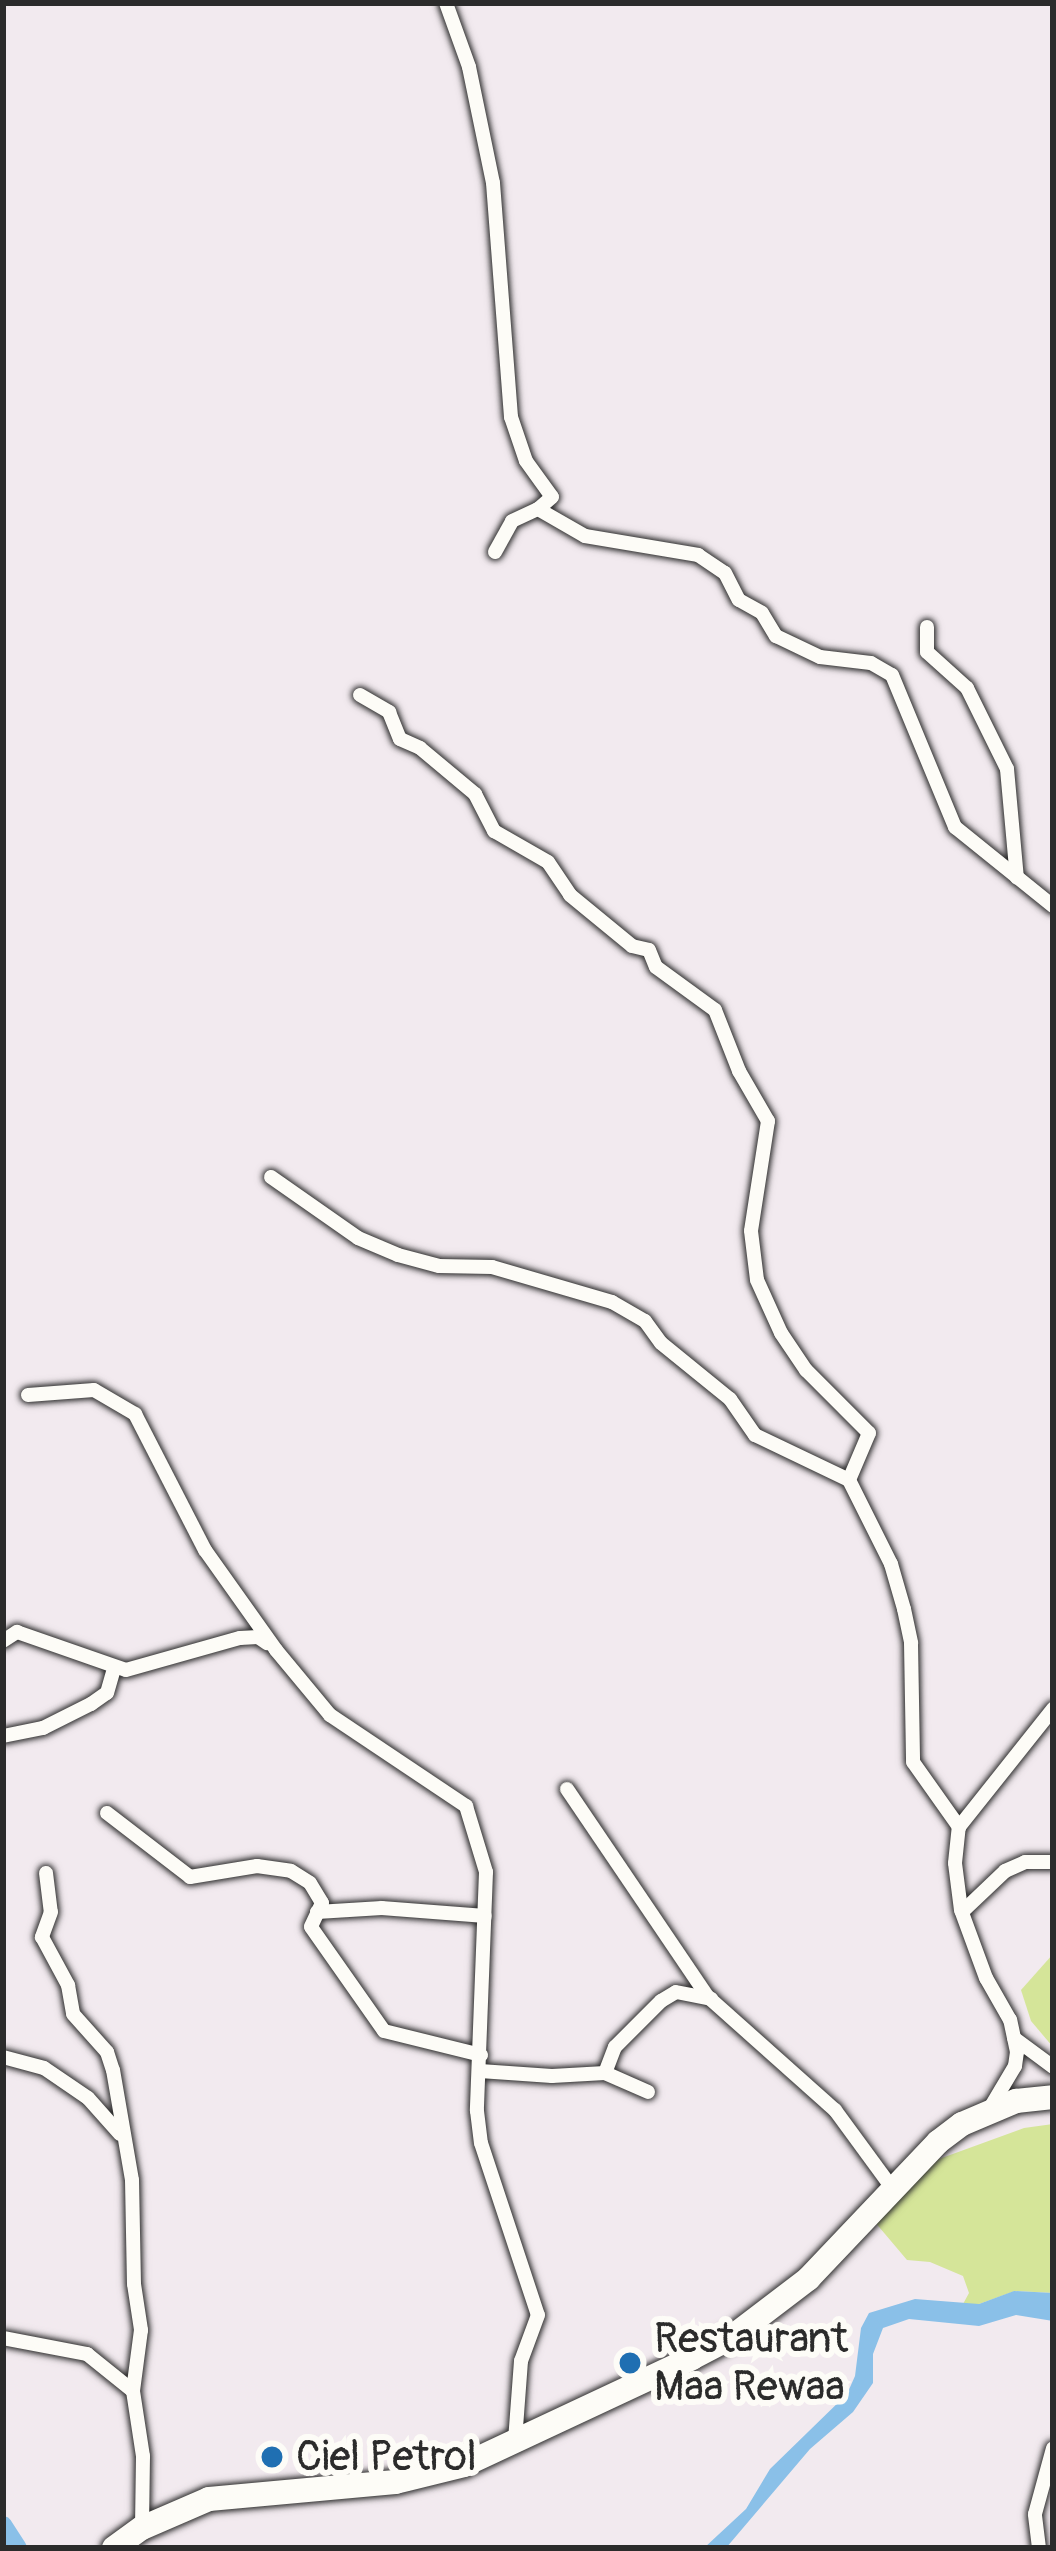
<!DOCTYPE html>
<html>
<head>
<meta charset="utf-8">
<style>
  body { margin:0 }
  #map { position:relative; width:1056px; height:2551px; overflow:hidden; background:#f2eaef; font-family:Pangolin,sans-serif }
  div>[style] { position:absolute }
  .green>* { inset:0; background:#d5e599 }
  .water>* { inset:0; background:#8ac0e8 }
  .river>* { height:18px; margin:-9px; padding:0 9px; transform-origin:9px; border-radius:9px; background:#8ac0e8 }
  .roads { filter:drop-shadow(0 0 3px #2b2b2b) drop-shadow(0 0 3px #2b2b2b) }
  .street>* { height:14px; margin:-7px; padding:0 7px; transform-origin:7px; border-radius:7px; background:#fdfcf7 }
  .highway>* { height:24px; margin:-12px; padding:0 12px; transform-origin:12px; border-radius:12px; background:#fdfcf7 }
  .dots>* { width:33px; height:33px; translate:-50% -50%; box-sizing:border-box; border:6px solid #fdfcf7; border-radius:50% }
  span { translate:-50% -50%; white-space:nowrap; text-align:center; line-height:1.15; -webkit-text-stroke:12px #fdfcf7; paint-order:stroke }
  .poi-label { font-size:42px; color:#2b2b2b }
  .left { translate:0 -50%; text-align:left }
  .frame { position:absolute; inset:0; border:6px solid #2b2b2b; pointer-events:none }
</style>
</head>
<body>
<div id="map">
  <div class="green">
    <i style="clip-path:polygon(1053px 1954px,1053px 2047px,1031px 2021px,1021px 1990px)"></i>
    <i style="clip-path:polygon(1053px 2124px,1053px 2293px,1015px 2291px,979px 2304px,963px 2304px,969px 2293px,963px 2276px,930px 2262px,907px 2260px,874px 2221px,939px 2159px,1024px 2128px)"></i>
  </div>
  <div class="water">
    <i style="clip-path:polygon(1014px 2291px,1053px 2293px,1053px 2321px,1016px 2315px,979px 2326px,909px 2319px,883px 2328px,873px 2354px,873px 2383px,853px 2412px,810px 2449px,726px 2548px,704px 2548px,746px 2509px,770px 2469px,847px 2394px,855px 2376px,861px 2328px,869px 2313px,915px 2299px,979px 2304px)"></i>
  </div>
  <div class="river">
    <i style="left:3px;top:2525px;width:27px;rotate:57deg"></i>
  </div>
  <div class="roads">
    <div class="street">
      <i style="left:446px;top:3px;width:68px;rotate:70.2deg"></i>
      <i style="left:469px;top:67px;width:118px;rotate:78.3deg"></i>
      <i style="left:493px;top:183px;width:235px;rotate:85.6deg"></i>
      <i style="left:511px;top:417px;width:46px;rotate:71.2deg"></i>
      <i style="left:526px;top:461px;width:44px;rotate:54.2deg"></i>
      <i style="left:552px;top:497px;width:18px;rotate:139deg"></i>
      <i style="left:495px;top:552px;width:35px;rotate:-61deg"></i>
      <i style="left:512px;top:521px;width:29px;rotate:-25deg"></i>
      <i style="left:538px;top:509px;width:54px;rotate:29.9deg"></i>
      <i style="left:585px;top:536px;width:115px;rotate:9.5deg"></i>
      <i style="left:698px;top:555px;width:32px;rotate:34deg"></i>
      <i style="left:725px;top:573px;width:30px;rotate:63deg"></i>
      <i style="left:739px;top:600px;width:26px;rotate:29deg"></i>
      <i style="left:762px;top:613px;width:27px;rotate:59deg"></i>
      <i style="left:776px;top:636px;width:49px;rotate:25.5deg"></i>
      <i style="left:820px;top:657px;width:51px;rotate:6.7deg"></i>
      <i style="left:871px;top:663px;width:24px;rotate:30deg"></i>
      <i style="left:892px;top:675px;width:165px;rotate:67.5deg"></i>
      <i style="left:955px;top:827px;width:126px;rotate:38.9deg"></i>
      <i style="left:927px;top:627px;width:25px;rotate:90deg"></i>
      <i style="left:927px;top:652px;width:54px;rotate:42deg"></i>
      <i style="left:967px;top:688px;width:90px;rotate:63.7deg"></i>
      <i style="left:1007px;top:769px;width:109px;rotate:84.8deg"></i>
      <i style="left:360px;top:695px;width:34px;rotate:30deg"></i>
      <i style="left:389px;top:712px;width:29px;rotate:68deg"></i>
      <i style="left:400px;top:739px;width:22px;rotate:24deg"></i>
      <i style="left:420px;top:748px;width:72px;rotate:39.9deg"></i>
      <i style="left:475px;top:794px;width:42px;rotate:62.8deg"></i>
      <i style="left:494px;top:831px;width:62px;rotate:29.9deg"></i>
      <i style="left:548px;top:862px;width:40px;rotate:56deg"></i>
      <i style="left:570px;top:895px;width:80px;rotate:39.4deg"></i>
      <i style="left:632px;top:946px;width:17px;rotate:13deg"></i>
      <i style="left:649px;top:950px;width:18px;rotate:68deg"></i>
      <i style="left:656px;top:967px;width:73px;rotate:36.1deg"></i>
      <i style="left:715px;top:1010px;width:66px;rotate:68.5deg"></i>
      <i style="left:739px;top:1071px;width:58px;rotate:59.9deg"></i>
      <i style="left:768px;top:1121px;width:111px;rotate:98.8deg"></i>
      <i style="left:751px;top:1231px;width:49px;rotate:83deg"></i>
      <i style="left:757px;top:1280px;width:58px;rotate:65.6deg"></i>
      <i style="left:781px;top:1333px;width:45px;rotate:56deg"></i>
      <i style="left:806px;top:1370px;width:89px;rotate:45deg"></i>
      <i style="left:869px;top:1433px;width:51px;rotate:113.1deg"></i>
      <i style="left:271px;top:1177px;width:106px;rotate:35deg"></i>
      <i style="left:358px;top:1238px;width:43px;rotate:23deg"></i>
      <i style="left:398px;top:1255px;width:42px;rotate:15deg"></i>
      <i style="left:439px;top:1266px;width:53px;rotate:1.1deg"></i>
      <i style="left:492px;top:1267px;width:125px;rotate:16.3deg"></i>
      <i style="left:612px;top:1302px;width:38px;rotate:30deg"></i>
      <i style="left:645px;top:1321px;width:27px;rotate:54deg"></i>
      <i style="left:661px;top:1343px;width:89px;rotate:39.1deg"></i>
      <i style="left:730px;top:1399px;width:44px;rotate:55.2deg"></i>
      <i style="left:755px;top:1435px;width:104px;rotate:25.6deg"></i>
      <i style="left:849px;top:1480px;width:94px;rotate:63.4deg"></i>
      <i style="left:891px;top:1564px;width:47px;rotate:73.9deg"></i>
      <i style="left:904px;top:1609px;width:35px;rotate:78deg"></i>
      <i style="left:911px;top:1643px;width:119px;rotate:89deg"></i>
      <i style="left:913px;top:1762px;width:80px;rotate:54.7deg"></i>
      <i style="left:28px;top:1395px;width:66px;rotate:-4.3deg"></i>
      <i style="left:94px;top:1390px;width:48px;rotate:30.3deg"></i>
      <i style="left:135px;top:1414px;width:153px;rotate:62.8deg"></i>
      <i style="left:205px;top:1550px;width:123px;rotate:54.6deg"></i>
      <i style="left:276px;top:1650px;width:85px;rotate:50.3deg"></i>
      <i style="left:330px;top:1715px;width:164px;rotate:33.8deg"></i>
      <i style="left:466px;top:1806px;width:69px;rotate:73.1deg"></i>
      <i style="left:486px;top:1872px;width:239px;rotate:92.2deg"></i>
      <i style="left:477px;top:2111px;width:32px;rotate:83deg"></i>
      <i style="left:481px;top:2143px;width:181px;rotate:71.7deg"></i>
      <i style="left:538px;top:2315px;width:49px;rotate:110.3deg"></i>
      <i style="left:521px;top:2361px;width:79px;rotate:94.3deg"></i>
      <i style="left:3px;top:1641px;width:17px;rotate:-33deg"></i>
      <i style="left:17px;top:1632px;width:115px;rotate:19.2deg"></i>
      <i style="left:126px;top:1670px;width:118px;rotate:-15.7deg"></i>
      <i style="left:240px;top:1638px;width:18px;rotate:-3deg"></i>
      <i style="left:258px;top:1637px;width:11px;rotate:34deg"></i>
      <i style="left:3px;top:1736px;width:41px;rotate:-11.3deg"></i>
      <i style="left:43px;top:1728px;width:54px;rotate:-26.6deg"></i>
      <i style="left:91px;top:1704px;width:19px;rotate:-35deg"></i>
      <i style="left:107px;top:1693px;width:26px;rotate:-74deg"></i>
      <i style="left:567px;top:1789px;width:251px;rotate:55.9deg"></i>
      <i style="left:708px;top:1997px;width:170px;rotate:41.7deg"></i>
      <i style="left:835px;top:2110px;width:97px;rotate:53.8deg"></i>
      <i style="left:107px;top:1813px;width:105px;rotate:37.6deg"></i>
      <i style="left:190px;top:1877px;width:68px;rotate:-9.3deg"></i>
      <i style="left:257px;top:1866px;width:34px;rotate:8deg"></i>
      <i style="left:291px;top:1871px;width:22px;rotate:32deg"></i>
      <i style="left:310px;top:1883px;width:23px;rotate:59deg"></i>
      <i style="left:322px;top:1903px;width:26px;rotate:115deg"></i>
      <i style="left:311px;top:1927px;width:127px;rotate:54.9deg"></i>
      <i style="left:384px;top:2031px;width:100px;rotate:13.9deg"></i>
      <i style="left:46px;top:1873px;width:39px;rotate:83deg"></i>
      <i style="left:51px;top:1912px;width:27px;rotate:110deg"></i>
      <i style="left:42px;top:1937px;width:55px;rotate:61.6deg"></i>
      <i style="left:68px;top:1985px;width:29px;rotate:80deg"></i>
      <i style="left:73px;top:2014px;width:51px;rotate:48.2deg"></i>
      <i style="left:107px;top:2052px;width:19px;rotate:72deg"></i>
      <i style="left:113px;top:2070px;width:112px;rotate:80.2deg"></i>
      <i style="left:132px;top:2180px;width:104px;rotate:88.9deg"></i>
      <i style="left:134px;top:2284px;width:47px;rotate:81.3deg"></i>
      <i style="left:141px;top:2330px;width:62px;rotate:97.5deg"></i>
      <i style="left:317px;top:1912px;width:65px;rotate:-3.5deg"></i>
      <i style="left:382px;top:1908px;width:103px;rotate:4.4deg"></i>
      <i style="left:962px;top:1912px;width:59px;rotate:-43.6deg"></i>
      <i style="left:1005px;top:1871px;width:22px;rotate:-24deg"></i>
      <i style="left:1025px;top:1862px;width:28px"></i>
      <i style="left:1014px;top:2038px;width:49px;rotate:36.6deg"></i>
      <i style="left:3px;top:2057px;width:42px;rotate:15deg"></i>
      <i style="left:44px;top:2068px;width:53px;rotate:34.3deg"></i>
      <i style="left:88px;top:2098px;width:48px;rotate:48.4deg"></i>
      <i style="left:480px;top:2071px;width:72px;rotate:4deg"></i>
      <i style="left:552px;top:2076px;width:53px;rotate:-3.2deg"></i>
      <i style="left:605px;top:2073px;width:47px;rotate:23.8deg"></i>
      <i style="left:605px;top:2073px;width:28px;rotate:-69deg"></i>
      <i style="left:615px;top:2047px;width:65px;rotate:-45deg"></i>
      <i style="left:661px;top:2001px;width:17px;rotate:-31deg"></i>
      <i style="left:676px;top:1992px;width:36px;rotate:11deg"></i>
      <i style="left:990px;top:2108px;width:49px;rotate:-59.2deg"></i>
      <i style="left:1015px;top:2066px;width:14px;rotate:-82deg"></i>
      <i style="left:1017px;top:2052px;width:33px;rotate:-102deg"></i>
      <i style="left:1010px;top:2020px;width:48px;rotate:-119.7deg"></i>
      <i style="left:986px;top:1978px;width:72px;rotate:-110.2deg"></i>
      <i style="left:961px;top:1910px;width:47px;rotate:-97.3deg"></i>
      <i style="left:955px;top:1863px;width:36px;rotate:-84deg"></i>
      <i style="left:959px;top:1827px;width:151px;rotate:-51.5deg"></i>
      <i style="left:3px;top:2338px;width:86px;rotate:10.8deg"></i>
      <i style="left:87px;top:2354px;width:59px;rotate:38.8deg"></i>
      <i style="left:133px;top:2391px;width:66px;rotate:81.3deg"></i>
      <i style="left:143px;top:2456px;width:72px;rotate:90.8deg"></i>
      <i style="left:1039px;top:2548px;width:34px;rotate:-97deg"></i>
      <i style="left:1035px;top:2514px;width:68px;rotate:-74.7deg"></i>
    </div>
    <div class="highway">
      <i style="left:114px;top:2548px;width:34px;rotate:-36deg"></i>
      <i style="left:142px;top:2528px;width:73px;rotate:-23.4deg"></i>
      <i style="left:209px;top:2499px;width:187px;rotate:-5.2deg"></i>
      <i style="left:395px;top:2482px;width:71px;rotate:-13.8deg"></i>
      <i style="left:464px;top:2465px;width:252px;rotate:-25.1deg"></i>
      <i style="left:692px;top:2358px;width:45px;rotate:-27.7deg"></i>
      <i style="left:732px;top:2337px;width:96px;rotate:-37.3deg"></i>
      <i style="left:808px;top:2279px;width:189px;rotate:-46.5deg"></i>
      <i style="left:938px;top:2142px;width:30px;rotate:-37deg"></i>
      <i style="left:962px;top:2124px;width:59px;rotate:-23.1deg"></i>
      <i style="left:1016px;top:2101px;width:37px;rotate:-6deg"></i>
    </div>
  </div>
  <div class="dots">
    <i style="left:630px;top:2363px;background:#1f6fb2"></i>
    <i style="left:272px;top:2457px;background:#1f6fb2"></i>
  </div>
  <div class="poi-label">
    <span class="left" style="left:654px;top:2363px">Restaurant<br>Maa Rewaa</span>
    <span class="left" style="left:296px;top:2457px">Ciel Petrol</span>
  </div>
  <div class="frame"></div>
</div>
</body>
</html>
